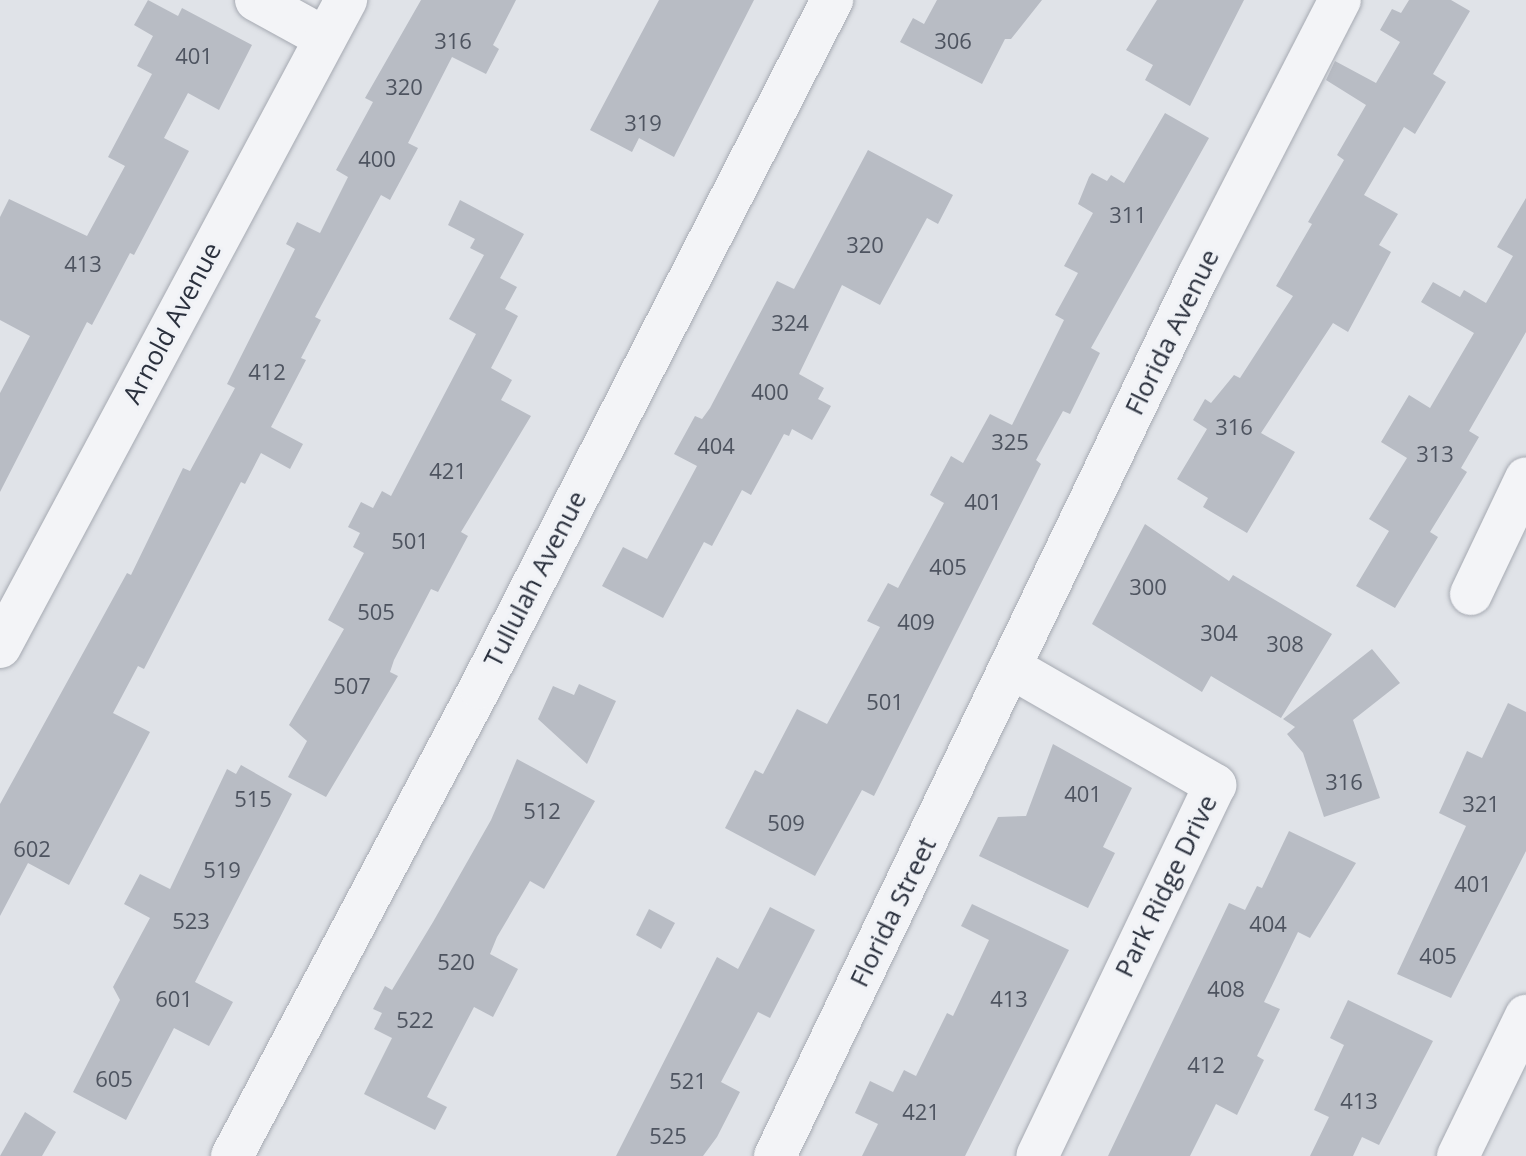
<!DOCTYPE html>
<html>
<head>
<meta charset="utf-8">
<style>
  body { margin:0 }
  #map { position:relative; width:1526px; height:1156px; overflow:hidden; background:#e0e3e8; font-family:"Open Sans",sans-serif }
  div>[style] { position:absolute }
  .building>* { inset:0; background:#b8bcc4 }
  .roads { filter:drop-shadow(0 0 2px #a6aab2) drop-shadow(0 0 2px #a6aab2) }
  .minor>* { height:42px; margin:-21px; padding:0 21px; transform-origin:21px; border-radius:21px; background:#f3f4f7 }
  span { translate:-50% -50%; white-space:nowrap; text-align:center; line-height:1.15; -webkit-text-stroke:6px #f0f2f6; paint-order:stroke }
  .number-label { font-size:22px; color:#4e5460 }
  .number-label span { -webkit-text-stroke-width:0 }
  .street-label { font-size:26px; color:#2b313e }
</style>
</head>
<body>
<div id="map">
  <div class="building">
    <i style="clip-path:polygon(148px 0,178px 16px,182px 8px,252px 45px,219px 110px,188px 93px,164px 138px,189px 151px,134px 255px,130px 253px,92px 325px,87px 322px,0 492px,0 393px,30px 336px,0 320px,0 217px,9px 199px,87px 236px,125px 166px,108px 157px,152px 74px,137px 66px,153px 36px,134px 25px)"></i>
    <i style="clip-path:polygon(421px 0,516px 0,493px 45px,499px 49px,486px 74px,452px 57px,408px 143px,418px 148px,390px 200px,381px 195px,315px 317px,321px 320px,301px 358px,306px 360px,271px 427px,303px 444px,290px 469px,261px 453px,245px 484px,241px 482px,144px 669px,138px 666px,113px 713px,150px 732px,69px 885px,28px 863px,0 916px,0 804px,127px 573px,131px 575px,183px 468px,190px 471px,235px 388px,227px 384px,295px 249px,286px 244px,297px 222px,320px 233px,348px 177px,336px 170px,373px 102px,365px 98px)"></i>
    <i style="clip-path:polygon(659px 0,754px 0,674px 157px,639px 138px,632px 152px,590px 130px)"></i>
    <i style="clip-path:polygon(937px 0,1042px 0,1011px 39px,1005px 39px,982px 84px,900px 42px,913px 18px,924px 24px)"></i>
    <i style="clip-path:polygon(1157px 0,1244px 0,1190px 106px,1145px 80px,1153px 65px,1126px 50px)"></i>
    <i style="clip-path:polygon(1409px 0,1451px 0,1470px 11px,1433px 74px,1446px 82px,1415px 134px,1404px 127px,1364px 195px,1398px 214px,1379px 245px,1391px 252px,1348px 332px,1333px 323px,1261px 433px,1295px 452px,1247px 533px,1203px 507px,1208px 498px,1177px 479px,1207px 429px,1193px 420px,1205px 399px,1211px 403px,1234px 375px,1240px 378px,1293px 296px,1276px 286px,1312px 224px,1308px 222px,1344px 160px,1337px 155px,1366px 105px,1326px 80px,1335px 61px,1376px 83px,1400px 42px,1380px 30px,1392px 9px,1401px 13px)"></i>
    <i style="clip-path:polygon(1165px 113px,1209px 138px,1091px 348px,1100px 353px,1070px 414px,1063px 411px,1036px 460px,1041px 464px,874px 796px,862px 790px,815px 876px,725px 828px,755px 770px,763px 774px,797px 709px,827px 724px,880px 627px,867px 621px,888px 583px,898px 588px,944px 503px,930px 495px,951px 456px,963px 463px,990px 414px,1012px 425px,1064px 320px,1055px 315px,1078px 273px,1064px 266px,1093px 213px,1078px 204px,1089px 177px,1092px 173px,1107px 181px,1111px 175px,1124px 183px)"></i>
    <i style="clip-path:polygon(868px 150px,953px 195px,938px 224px,927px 218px,880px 305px,842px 285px,799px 374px,824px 388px,818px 399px,831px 406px,812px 440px,792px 429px,789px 436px,784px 434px,751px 495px,742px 490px,712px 546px,704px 542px,663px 618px,602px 586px,623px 547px,647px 559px,697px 466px,674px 454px,695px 416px,702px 419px,710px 408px,777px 281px,794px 289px)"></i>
    <i style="clip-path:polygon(1526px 198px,1526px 332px,1469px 431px,1479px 437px,1461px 468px,1467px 472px,1430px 532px,1438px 537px,1395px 608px,1356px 586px,1389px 531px,1369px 519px,1407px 458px,1381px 442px,1409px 395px,1430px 408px,1474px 333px,1421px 302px,1433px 282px,1460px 297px,1464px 290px,1486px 303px,1513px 256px,1497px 247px)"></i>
    <i style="clip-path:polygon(460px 200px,524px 234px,500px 278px,517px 287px,505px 309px,518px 316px,491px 368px,512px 380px,501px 400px,531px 416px,461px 532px,468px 536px,438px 592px,431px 589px,394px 660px,390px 672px,398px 676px,326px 797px,288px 777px,307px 741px,289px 725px,344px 629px,328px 620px,364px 553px,353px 547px,360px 533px,348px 527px,361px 502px,373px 508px,382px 491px,391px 496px,476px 334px,449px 319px,484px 255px,470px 248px,475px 239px,448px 225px)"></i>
    <i style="clip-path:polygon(1145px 524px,1229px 581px,1233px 575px,1332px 634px,1281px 718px,1211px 676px,1202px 692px,1092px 624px)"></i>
    <i style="clip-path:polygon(1372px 649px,1400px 683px,1353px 720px,1380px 798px,1324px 817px,1303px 753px,1287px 734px,1295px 727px,1283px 719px)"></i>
    <i style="clip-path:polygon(579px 684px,616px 701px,587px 764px,538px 719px,553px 686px,574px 695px)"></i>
    <i style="clip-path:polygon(1508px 703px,1526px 712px,1526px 851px,1451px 998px,1397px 974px,1466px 826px,1439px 813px,1467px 751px,1482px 758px)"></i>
    <i style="clip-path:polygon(1053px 744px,1132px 788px,1103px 847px,1115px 853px,1088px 908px,979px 856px,998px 817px,1026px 816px)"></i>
    <i style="clip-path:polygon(517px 759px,595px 801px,544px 889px,530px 881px,497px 937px,490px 954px,518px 969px,493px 1017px,474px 1007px,427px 1097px,447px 1107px,435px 1130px,364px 1094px,392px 1038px,374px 1029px,382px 1013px,373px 1009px,385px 986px,392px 990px,433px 922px,491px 820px)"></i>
    <i style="clip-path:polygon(241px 765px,292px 794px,195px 982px,233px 1002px,209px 1046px,174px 1028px,126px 1120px,73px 1092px,120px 1000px,113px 987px,150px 918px,124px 904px,140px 874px,170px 889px,227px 769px,236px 774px)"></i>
    <i style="clip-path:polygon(1289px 831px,1356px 863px,1310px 938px,1298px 932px,1264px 1002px,1280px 1009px,1257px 1056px,1264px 1060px,1237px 1115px,1216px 1104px,1190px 1156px,1108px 1156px,1229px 903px,1245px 910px,1257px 886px,1262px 888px)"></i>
    <i style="clip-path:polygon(972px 904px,1069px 950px,965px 1156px,862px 1156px,878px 1124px,855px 1113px,870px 1081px,893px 1092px,904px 1070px,916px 1076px,947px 1013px,953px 1016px,989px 940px,961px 926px)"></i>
    <i style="clip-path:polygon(770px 907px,815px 930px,770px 1018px,758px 1012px,721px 1082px,740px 1092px,717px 1137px,703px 1156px,616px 1156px,717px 957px,738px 969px)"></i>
    <i style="clip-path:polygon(649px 909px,675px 923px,661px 949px,636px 935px)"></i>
    <i style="clip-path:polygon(1348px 1000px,1433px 1041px,1379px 1145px,1362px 1137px,1353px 1156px,1310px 1156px,1329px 1117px,1314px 1110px,1344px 1045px,1330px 1038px)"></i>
    <i style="clip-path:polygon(25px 1112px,56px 1132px,42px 1156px,0 1156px)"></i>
  </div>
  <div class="roads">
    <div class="minor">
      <i style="left:256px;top:0;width:79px;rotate:28.8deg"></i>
      <i style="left:1471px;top:594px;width:128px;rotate:-64.6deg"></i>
      <i style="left:0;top:647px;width:734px;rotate:-61.86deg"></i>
      <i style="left:1010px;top:667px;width:237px;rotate:29.9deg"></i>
      <i style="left:1215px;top:785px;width:411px;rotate:115.6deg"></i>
      <i style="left:232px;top:1156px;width:530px;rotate:-62.08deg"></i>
      <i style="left:480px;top:688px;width:773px;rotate:-62.9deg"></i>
      <i style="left:775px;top:1156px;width:979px;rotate:-64.33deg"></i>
      <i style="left:1199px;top:274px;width:308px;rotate:-62.8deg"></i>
      <i style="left:1458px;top:1156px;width:156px;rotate:-64.1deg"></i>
    </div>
  </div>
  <div class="number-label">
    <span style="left:453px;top:41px">316</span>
    <span style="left:953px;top:41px">306</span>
    <span style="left:194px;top:56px">401</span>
    <span style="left:404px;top:87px">320</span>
    <span style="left:643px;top:123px">319</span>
    <span style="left:377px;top:159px">400</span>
    <span style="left:1128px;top:215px">311</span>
    <span style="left:865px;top:245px">320</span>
    <span style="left:83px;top:264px">413</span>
    <span style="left:790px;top:323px">324</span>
    <span style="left:267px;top:372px">412</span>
    <span style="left:770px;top:392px">400</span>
    <span style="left:1234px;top:427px">316</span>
    <span style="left:1010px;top:442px">325</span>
    <span style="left:716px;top:446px">404</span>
    <span style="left:1435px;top:454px">313</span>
    <span style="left:448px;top:471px">421</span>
    <span style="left:983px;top:502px">401</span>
    <span style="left:410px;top:541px">501</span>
    <span style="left:948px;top:567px">405</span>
    <span style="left:1148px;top:587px">300</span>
    <span style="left:376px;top:612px">505</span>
    <span style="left:916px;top:622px">409</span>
    <span style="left:1219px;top:633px">304</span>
    <span style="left:1285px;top:644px">308</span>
    <span style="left:352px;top:686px">507</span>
    <span style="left:885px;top:702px">501</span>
    <span style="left:1344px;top:782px">316</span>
    <span style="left:1083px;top:794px">401</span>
    <span style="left:253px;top:799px">515</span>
    <span style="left:1481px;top:804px">321</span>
    <span style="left:542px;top:811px">512</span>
    <span style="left:786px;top:823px">509</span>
    <span style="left:32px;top:849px">602</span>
    <span style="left:222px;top:870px">519</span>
    <span style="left:1473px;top:884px">401</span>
    <span style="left:191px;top:921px">523</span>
    <span style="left:1268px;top:924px">404</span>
    <span style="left:1438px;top:956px">405</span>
    <span style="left:456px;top:962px">520</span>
    <span style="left:1226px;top:989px">408</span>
    <span style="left:174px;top:999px">601</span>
    <span style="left:1009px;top:999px">413</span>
    <span style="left:415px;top:1020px">522</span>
    <span style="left:1206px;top:1065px">412</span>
    <span style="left:114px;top:1079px">605</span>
    <span style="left:688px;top:1081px">521</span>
    <span style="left:1359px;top:1101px">413</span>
    <span style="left:921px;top:1112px">421</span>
    <span style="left:668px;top:1136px">525</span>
  </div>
  <div class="street-label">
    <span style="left:172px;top:323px;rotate:-62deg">Arnold Avenue</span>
    <span style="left:1172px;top:332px;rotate:-64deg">Florida Avenue</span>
    <span style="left:535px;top:579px;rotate:-63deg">Tullulah Avenue</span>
    <span style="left:1166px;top:886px;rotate:-64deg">Park Ridge Drive</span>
    <span style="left:893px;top:912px;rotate:-64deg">Florida Street</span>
  </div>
</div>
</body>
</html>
